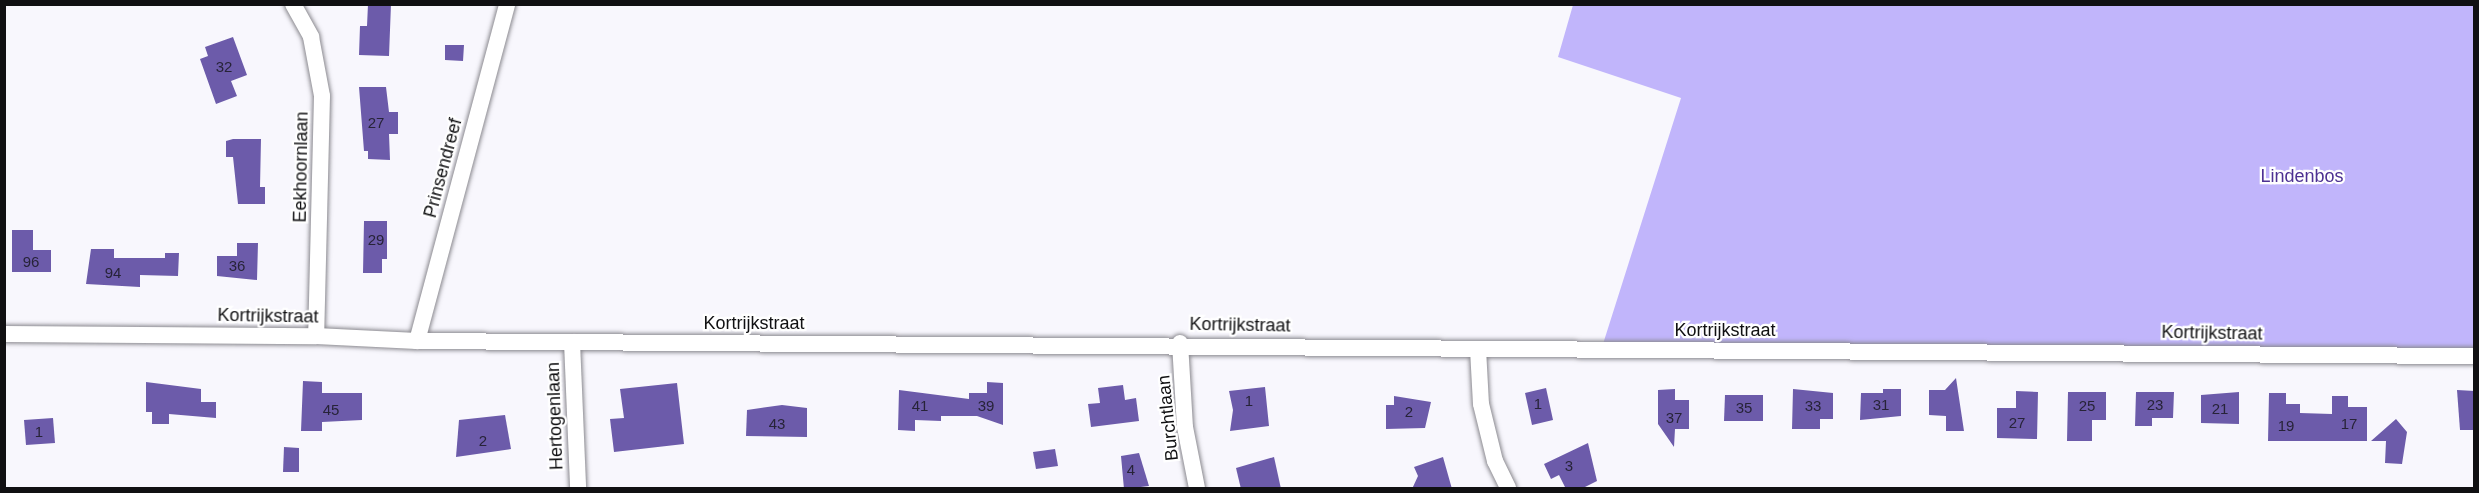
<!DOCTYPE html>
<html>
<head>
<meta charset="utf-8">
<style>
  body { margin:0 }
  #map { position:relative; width:2479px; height:493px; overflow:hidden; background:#f8f7fd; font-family:Helvetica,sans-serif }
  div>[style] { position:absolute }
  .forest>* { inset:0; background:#c1b5fb }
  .building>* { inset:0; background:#6c5baa }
  .roads { filter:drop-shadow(0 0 2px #8b8a90) drop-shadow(0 0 2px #8b8a90) }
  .street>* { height:16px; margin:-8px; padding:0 8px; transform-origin:8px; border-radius:8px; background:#fff }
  span { translate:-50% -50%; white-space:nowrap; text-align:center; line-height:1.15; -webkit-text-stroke:4.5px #fff; paint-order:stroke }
  .number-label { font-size:15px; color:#272338 }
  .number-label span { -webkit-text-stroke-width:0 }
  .street-label { font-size:18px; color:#101012 }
  .park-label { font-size:18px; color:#4d3192 }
  .frame { position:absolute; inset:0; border:6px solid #101012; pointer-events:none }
</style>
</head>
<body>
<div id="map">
  <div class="forest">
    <i style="clip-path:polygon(1573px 5px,2474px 5px,2474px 350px,1603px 344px,1681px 98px,1558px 57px)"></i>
  </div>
  <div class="building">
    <i style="clip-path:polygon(368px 4px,391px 4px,389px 56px,359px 55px,360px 26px,367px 26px)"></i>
    <i style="clip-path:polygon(233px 37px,247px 75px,231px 81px,237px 96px,216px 104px,200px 59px,208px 56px,205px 47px)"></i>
    <i style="clip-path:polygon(445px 45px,464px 45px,463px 61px,445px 60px)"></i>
    <i style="clip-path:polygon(359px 87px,386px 87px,389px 112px,398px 112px,398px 134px,389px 134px,390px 160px,368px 159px,368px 151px,364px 151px)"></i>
    <i style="clip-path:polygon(233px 139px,261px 139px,260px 187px,265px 187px,265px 204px,238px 204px,233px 157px,226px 157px,226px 141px)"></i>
    <i style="clip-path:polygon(364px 221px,387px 221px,387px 259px,382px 259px,382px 273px,363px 273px)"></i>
    <i style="clip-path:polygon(12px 230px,33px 230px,33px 250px,51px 250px,51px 272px,12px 272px)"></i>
    <i style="clip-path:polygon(237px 243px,258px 243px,257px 280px,217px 276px,217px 256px,237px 256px)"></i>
    <i style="clip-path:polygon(91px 249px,114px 249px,114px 258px,165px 258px,165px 253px,179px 253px,178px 276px,140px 275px,140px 287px,86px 284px)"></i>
    <i style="clip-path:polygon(1956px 378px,1964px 431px,1946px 431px,1946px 416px,1929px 415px,1929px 390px,1945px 390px)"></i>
    <i style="clip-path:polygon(303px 381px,322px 382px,322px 393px,362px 393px,362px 420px,322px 422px,322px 431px,301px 431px)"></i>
    <i style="clip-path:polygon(146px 382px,201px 389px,201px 402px,216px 402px,216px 418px,169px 414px,169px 424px,152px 424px,152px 412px,146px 412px)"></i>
    <i style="clip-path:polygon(987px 382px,1003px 383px,1003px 425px,977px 416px,941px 416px,941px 421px,915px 420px,915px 431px,898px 430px,899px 390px,969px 399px,969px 393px,987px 393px)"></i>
    <i style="clip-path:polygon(677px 383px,684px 444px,614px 452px,610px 419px,624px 418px,620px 389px)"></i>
    <i style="clip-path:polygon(1123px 385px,1125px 400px,1136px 398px,1139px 421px,1091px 427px,1088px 404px,1100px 403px,1098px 388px)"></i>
    <i style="clip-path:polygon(1265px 387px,1269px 426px,1230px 431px,1233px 410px,1229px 391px)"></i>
    <i style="clip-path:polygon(1546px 388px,1553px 420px,1532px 425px,1525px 393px)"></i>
    <i style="clip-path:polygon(1675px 389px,1675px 400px,1689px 400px,1689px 429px,1675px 429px,1674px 447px,1658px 424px,1658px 390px)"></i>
    <i style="clip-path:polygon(1793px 389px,1833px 393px,1833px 419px,1820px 419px,1820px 429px,1792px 429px)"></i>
    <i style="clip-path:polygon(1883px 389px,1901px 389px,1901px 416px,1860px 420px,1861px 393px,1883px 393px)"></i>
    <i style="clip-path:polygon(2457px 390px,2475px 391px,2475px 430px,2460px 430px)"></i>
    <i style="clip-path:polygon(2016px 391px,2038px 392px,2037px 439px,1997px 438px,1997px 408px,2016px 408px)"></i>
    <i style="clip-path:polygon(2068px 392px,2106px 392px,2106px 420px,2092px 420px,2092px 441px,2067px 441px)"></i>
    <i style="clip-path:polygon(2136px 392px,2174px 392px,2173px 418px,2152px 418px,2152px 426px,2135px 426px)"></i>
    <i style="clip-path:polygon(2239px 392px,2239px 424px,2201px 423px,2201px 395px)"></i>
    <i style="clip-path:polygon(2269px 393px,2286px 393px,2286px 404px,2300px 404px,2300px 413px,2332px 414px,2332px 396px,2348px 396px,2348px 407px,2367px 407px,2367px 441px,2268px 441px)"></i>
    <i style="clip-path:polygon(1725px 395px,1763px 395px,1763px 421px,1724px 421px)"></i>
    <i style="clip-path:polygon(1394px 396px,1431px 402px,1425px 428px,1386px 429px,1386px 405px,1394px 405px)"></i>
    <i style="clip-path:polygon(782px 405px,807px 408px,807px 437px,746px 436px,747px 410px)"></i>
    <i style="clip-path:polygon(505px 415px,511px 449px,456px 457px,459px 420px)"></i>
    <i style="clip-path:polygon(53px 418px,55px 443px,26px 445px,24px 420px)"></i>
    <i style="clip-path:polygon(2396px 419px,2407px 432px,2402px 464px,2385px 463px,2386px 441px,2371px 441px)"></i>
    <i style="clip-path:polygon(1588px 443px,1597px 481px,1581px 489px,1566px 489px,1559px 475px,1551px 479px,1544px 464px)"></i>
    <i style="clip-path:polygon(284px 447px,299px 448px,299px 472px,283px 472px)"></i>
    <i style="clip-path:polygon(1055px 449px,1058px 466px,1036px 469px,1033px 452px)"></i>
    <i style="clip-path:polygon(1139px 453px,1149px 486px,1124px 489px,1121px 456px)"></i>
    <i style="clip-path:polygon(1274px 457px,1281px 489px,1241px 489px,1236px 468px)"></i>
    <i style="clip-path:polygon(1443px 457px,1452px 489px,1412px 489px,1418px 476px,1414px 467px)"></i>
  </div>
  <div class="roads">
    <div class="street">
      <i style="left:293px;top:4px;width:38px;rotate:61deg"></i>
      <i style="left:311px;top:37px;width:60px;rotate:79.4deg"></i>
      <i style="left:322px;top:96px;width:240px;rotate:91.4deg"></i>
      <i style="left:4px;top:334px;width:312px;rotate:0.4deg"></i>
      <i style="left:316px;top:336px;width:101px;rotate:2.8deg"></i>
      <i style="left:417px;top:341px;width:2057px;rotate:0.42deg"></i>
      <i style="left:417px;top:341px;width:349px;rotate:-75deg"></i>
      <i style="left:572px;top:342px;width:146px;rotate:87.6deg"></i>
      <i style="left:1180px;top:343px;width:84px;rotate:86.6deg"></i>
      <i style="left:1185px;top:427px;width:62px;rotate:78.9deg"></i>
      <i style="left:1478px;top:349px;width:55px;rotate:86.9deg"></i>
      <i style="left:1481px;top:404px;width:59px;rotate:76.2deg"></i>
      <i style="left:1495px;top:461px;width:30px;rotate:64deg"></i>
    </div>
  </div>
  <div class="number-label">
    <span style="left:224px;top:67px">32</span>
    <span style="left:376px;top:123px">27</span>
    <span style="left:376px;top:240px">29</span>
    <span style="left:31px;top:262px">96</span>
    <span style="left:237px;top:266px">36</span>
    <span style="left:113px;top:273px">94</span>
    <span style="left:1249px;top:401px">1</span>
    <span style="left:1538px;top:404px">1</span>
    <span style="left:1881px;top:405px">31</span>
    <span style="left:2155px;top:405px">23</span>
    <span style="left:920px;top:406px">41</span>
    <span style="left:986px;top:406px">39</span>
    <span style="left:1813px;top:406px">33</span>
    <span style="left:2087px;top:406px">25</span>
    <span style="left:1744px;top:408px">35</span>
    <span style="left:2220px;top:409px">21</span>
    <span style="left:331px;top:410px">45</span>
    <span style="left:1409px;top:412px">2</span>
    <span style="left:1674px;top:418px">37</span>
    <span style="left:2017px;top:423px">27</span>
    <span style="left:777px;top:424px">43</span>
    <span style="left:2349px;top:424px">17</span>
    <span style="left:2286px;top:426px">19</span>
    <span style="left:39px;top:432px">1</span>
    <span style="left:483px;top:441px">2</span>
    <span style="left:1569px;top:466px">3</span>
    <span style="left:1131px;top:470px">4</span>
  </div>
  <div class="street-label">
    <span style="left:301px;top:167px;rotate:-89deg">Eekhoornlaan</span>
    <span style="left:443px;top:168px;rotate:-75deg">Prinsendreef</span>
    <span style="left:268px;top:316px;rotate:1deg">Kortrijkstraat</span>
    <span style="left:754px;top:323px">Kortrijkstraat</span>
    <span style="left:1240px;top:325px;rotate:1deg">Kortrijkstraat</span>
    <span style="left:1725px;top:330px">Kortrijkstraat</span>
    <span style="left:2212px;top:333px;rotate:1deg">Kortrijkstraat</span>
    <span style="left:555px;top:416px;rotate:-92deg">Hertogenlaan</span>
    <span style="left:1168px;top:418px;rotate:-96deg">Burchtlaan</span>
  </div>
  <div class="park-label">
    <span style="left:2302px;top:176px">Lindenbos</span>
  </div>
  <div class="frame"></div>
</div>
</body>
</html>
